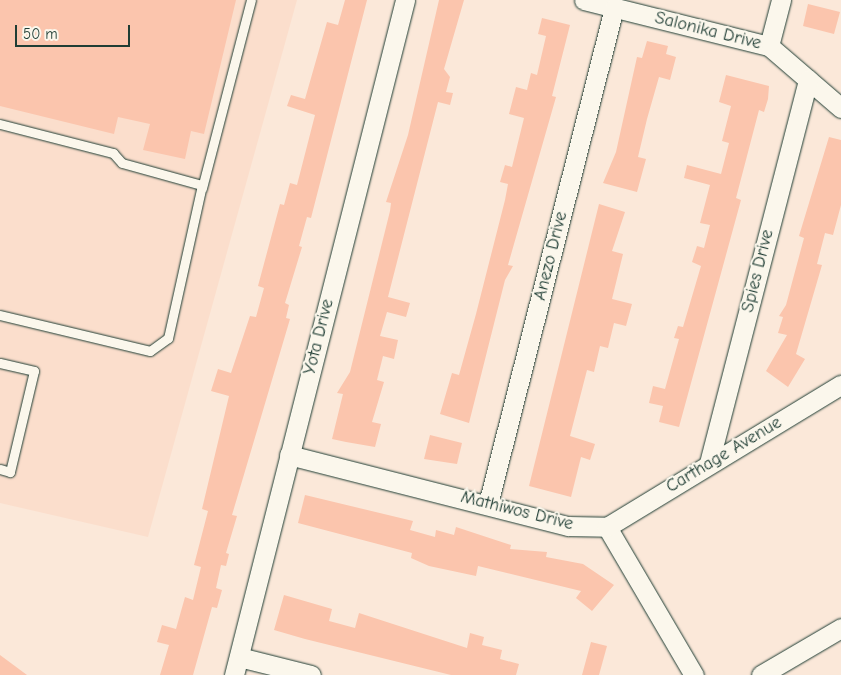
<!DOCTYPE html>
<html>
<head>
<meta charset="utf-8">
<style>
  body { margin:0 }
  #map { position:relative; width:841px; height:675px; overflow:hidden; background:#fbe8d9; font-family:"Comic Neue",sans-serif }
  div>[style] { position:absolute }
  .built>* { inset:0; background:#fbdecc }
  .building>* { inset:0; background:#fbc5ad }
  .roads { filter:drop-shadow(0 0 1px #1f3d34) drop-shadow(0 0 1px #1f3d34) }
  .service>* { height:9px; margin:-4.5px; padding:0 4.5px; transform-origin:4.5px; border-radius:4.5px; background:#fbf7ec }
  .minor>* { height:19px; margin:-9.5px; padding:0 9.5px; transform-origin:9.5px; border-radius:9.5px; background:#fbf7ec }
  span { translate:-50% -50%; white-space:nowrap; text-align:center; line-height:1.15; -webkit-text-stroke:4.5px #fbf7ec; paint-order:stroke }
  .street-label { font-size:18px; color:#1f3d34 }
  .scale { position:absolute; left:15px; top:25px; width:115px; height:22px; box-sizing:border-box; border:2px solid #1f3d34; border-top:0; padding-left:6px; font-size:15px; line-height:18px; white-space:nowrap; color:#1f3d34; -webkit-text-stroke:4px #fbf7ec; paint-order:stroke }
</style>
</head>
<body>
<div id="map">
  <div class="built">
    <i style="clip-path:polygon(0 0,297px 0,148px 537px,0 503px)"></i>
  </div>
  <div class="building">
    <i style="clip-path:polygon(0 0,236px 0,204px 134px,191px 131px,185px 159px,143px 150px,150px 124px,118px 117px,114px 134px,0 106px)"></i>
    <i style="clip-path:polygon(345px 0,367px 0,311px 218px,307px 217px,299px 246px,302px 247px,285px 303px,289px 305px,286px 318px,290px 319px,232px 515px,237px 516px,226px 553px,229px 554px,226px 566px,221px 565px,216px 588px,222px 590px,217px 608px,212px 607px,193px 675px,160px 675px,169px 645px,157px 642px,162px 625px,176px 629px,185px 597px,193px 600px,201px 567px,194px 565px,208px 511px,202px 509px,229px 396px,211px 391px,218px 369px,231px 373px,250px 316px,256px 317px,264px 288px,258px 286px,280px 204px,284px 205px,290px 183px,297px 185px,315px 115px,287px 106px,291px 95px,305px 99px,327px 22px,338px 25px)"></i>
    <i style="clip-path:polygon(439px 0,464px 0,444px 69px,450px 77px,446px 92px,453px 93px,450px 105px,438px 102px,388px 297px,410px 303px,406px 317px,387px 312px,380px 336px,398px 340px,394px 359px,383px 356px,377px 380px,384px 382px,372px 422px,381px 424px,375px 447px,346px 442px,332px 439px,343px 394px,337px 393px,350px 372px,390px 211px,391px 203px,386px 202px,408px 135px)"></i>
    <i style="clip-path:polygon(808px 4px,840px 12px,834px 34px,803px 26px)"></i>
    <i style="clip-path:polygon(542px 18px,570px 25px,552px 96px,556px 97px,508px 265px,513px 266px,505px 280px,469px 423px,440px 414px,452px 373px,459px 375px,476px 314px,505px 200px,508px 184px,500px 182px,505px 165px,512px 167px,524px 118px,509px 114px,516px 87px,527px 90px,531px 73px,537px 75px,546px 36px,538px 34px)"></i>
    <i style="clip-path:polygon(647px 41px,668px 46px,666px 54px,676px 57px,670px 80px,659px 77px,647px 119px,638px 157px,646px 159px,637px 192px,603px 183px,616px 152px,637px 57px,642px 58px)"></i>
    <i style="clip-path:polygon(726px 75px,769px 86px,768px 99px,764px 112px,759px 110px,736px 198px,741px 200px,679px 427px,659px 422px,663px 406px,649px 403px,653px 386px,665px 389px,679px 339px,674px 338px,678px 326px,683px 327px,701px 266px,692px 262px,697px 246px,704px 248px,710px 225px,700px 223px,710px 185px,684px 178px,687px 165px,721px 174px,729px 143px,722px 141px,731px 106px,719px 102px)"></i>
    <i style="clip-path:polygon(829px 137px,841px 140px,841px 205px,833px 235px,825px 233px,817px 264px,822px 265px,796px 354px,805px 359px,788px 387px,766px 371px,787px 335px,778px 333px,783px 317px,779px 316px,786px 305px,804px 238px,799px 236px)"></i>
    <i style="clip-path:polygon(599px 204px,625px 212px,612px 251px,623px 254px,612px 299px,632px 304px,626px 326px,614px 323px,608px 348px,600px 346px,594px 372px,587px 370px,570px 436px,595px 444px,590px 460px,581px 457px,571px 497px,529px 486px)"></i>
    <i style="clip-path:polygon(430px 435px,462px 443px,457px 464px,424px 459px)"></i>
    <i style="clip-path:polygon(305px 495px,413px 521px,410px 530px,435px 537px,436px 530px,454px 535px,456px 527px,511px 545px,510px 549px,547px 552px,546px 557px,583px 564px,614px 585px,592px 611px,576px 598px,581px 591px,478px 566px,476px 576px,429px 566px,411px 558px,412px 553px,298px 523px)"></i>
    <i style="clip-path:polygon(284px 595px,332px 609px,329px 621px,355px 628px,359px 613px,467px 648px,470px 633px,484px 637px,482px 645px,502px 650px,500px 659px,519px 664px,516px 675px,451px 675px,305px 639px,274px 630px)"></i>
    <i style="clip-path:polygon(591px 642px,607px 646px,599px 675px,582px 675px)"></i>
    <i style="clip-path:polygon(0 655px,27px 675px,0 675px)"></i>
  </div>
  <div class="roads">
    <div class="service">
      <i style="left:0;top:124px;width:117px;rotate:14.4deg"></i>
      <i style="left:113px;top:153px;width:13px;rotate:48deg"></i>
      <i style="left:122px;top:163px;width:83px;rotate:15.4deg"></i>
      <i style="left:202px;top:185px;width:157px;rotate:102.5deg"></i>
      <i style="left:168px;top:338px;width:22px;rotate:144deg"></i>
      <i style="left:150px;top:351px;width:154px;rotate:-166.5deg"></i>
      <i style="left:202px;top:188px;width:194px;rotate:-75.4deg"></i>
      <i style="left:0;top:363px;width:35px;rotate:13deg"></i>
      <i style="left:34px;top:371px;width:104px;rotate:103.4deg"></i>
      <i style="left:10px;top:472px;width:10px;rotate:-163deg"></i>
    </div>
    <div class="minor">
      <i style="left:584px;top:0;width:191px;rotate:14deg"></i>
      <i style="left:769px;top:46px;width:95px;rotate:40.7deg"></i>
      <i style="left:769px;top:46px;width:48px;rotate:-75.4deg"></i>
      <i style="left:289px;top:455px;width:288px;rotate:14.3deg"></i>
      <i style="left:568px;top:526px;width:39px;rotate:1deg"></i>
      <i style="left:607px;top:527px;width:172px;rotate:59.6deg"></i>
      <i style="left:709px;top:463px;width:396px;rotate:-75.5deg"></i>
      <i style="left:488px;top:504px;width:512px;rotate:-75.75deg"></i>
      <i style="left:607px;top:527px;width:274px;rotate:-31.3deg"></i>
      <i style="left:239px;top:657px;width:74px;rotate:14deg"></i>
      <i style="left:234px;top:675px;width:696px;rotate:-75.78deg"></i>
      <i style="left:761px;top:675px;width:93px;rotate:-30.4deg"></i>
    </div>
  </div>
  <div class="street-label">
    <span style="left:708px;top:31px;rotate:14deg">Salonika Drive</span>
    <span style="left:551px;top:256px;rotate:-76deg">Anezo Drive</span>
    <span style="left:758px;top:271px;rotate:-76deg">Spies Drive</span>
    <span style="left:319px;top:337px;rotate:-76deg">Yota Drive</span>
    <span style="left:724px;top:455px;rotate:-31deg">Carthage Avenue</span>
    <span style="left:517px;top:511px;rotate:14deg">Mathiwos Drive</span>
  </div>
  <div class="scale">50 m</div>
</div>
</body>
</html>
